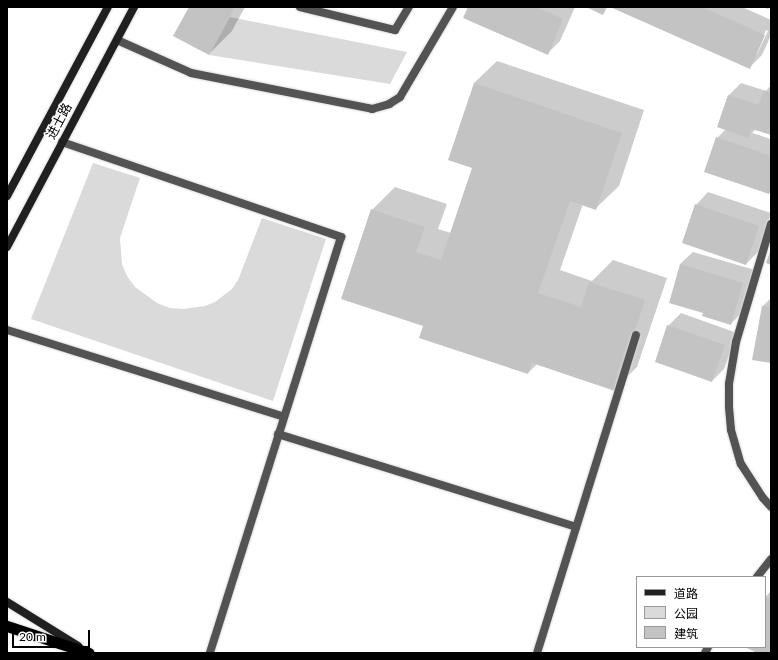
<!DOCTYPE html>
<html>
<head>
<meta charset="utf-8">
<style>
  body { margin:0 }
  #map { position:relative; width:778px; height:660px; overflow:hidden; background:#fff; font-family:Lato,"Noto Sans SC",sans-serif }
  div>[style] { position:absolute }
  .green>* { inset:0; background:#dadada }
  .shadow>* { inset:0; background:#0003 }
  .building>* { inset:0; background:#c3c3c3 }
  .roads { filter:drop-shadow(0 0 1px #dbdbdb) drop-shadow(0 0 1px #dbdbdb) }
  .service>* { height:8px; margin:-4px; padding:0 4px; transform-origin:4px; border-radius:4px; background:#535353 }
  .minor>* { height:8px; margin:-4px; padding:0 4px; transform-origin:4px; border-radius:4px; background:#535353 }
  .secondary>* { height:8px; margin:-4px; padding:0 4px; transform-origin:4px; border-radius:4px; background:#202020 }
  .trunk>* { height:11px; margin:-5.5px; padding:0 5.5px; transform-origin:5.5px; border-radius:5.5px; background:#000 }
  span { translate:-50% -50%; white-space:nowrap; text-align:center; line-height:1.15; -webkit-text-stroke:3px #fff; paint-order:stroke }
  .street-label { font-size:13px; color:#000 }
  .frame { position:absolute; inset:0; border:8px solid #000; pointer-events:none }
  .legend { position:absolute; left:636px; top:576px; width:130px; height:72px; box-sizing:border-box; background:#fff; border:1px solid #999; margin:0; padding:5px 7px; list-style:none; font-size:12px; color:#000 }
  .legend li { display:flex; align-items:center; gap:8px; height:20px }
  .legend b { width:20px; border:1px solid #999 }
  .scale { position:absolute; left:12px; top:630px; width:78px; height:18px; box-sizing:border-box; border:2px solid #000; border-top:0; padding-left:5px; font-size:12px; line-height:14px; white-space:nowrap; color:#000; -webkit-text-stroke:3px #fff; paint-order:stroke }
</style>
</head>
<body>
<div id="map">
  <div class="green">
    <i style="clip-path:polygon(230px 17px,407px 52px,390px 84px,209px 55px)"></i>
    <i style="clip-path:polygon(93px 163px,140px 178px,120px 238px,122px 264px,127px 276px,135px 287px,157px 303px,170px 308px,183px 309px,205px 306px,215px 302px,232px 289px,238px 280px,262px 218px,326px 239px,273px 401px,31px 319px)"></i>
  </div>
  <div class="shadow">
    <i style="clip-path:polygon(190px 7px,245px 7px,232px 31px,209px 54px)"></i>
    <i style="clip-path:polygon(469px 7px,575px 7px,560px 41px,547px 54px)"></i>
    <i style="clip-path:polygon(evenodd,612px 7px,742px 7px,771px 20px,771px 35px,762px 55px,749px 68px,612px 7px,766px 30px,768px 31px,757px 54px,755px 54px,766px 30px)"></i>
    <i style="clip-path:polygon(763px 7px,770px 7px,768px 9px)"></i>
    <i style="clip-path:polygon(497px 61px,644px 110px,619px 186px,596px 208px,583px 204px,560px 270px,592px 281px,613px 260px,667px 278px,637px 367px,614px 390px,537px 364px,528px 373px,424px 326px,372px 210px,395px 187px,447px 204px,438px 229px,451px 233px,473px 167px,474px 83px)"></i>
    <i style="clip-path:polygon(741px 83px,766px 91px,771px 85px,771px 134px,756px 129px,752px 133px,771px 139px,771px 191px,769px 193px,717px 138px,726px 129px,718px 126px,729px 95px)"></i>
    <i style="clip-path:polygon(708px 192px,771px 213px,759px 251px,746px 264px,696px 205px)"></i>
    <i style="clip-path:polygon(693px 252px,755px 270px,743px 311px,731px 324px,704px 312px,680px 264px)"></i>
    <i style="clip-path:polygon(771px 298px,771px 362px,763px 306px)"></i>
    <i style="clip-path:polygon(681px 313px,737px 333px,724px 369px,712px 381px,668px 326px)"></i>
    <i style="clip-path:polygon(771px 591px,771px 653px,760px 653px,746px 647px,765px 647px,765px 597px)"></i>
  </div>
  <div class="building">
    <i style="clip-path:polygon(189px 7px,235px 7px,209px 55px,173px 36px)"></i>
    <i style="clip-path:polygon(468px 7px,536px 7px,563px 19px,548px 55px,463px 18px)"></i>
    <i style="clip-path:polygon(586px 7px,607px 7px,603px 15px)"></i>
    <i style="clip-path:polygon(610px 7px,702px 7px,765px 35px,750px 69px)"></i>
    <i style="clip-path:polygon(474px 83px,622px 133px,596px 210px,570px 201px,538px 293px,581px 307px,589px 282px,645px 300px,615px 391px,532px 363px,528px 374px,419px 338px,423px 326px,341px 299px,371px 209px,425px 227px,416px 252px,441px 260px,472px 168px,448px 160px)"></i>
    <i style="clip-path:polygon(764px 90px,771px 93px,771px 135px,752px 129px,748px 138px,717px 127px,728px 95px,759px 105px)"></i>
    <i style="clip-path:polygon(716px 137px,771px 156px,771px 189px,769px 194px,704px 172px)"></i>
    <i style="clip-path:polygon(695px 204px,759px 226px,746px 265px,682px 243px)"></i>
    <i style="clip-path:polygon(771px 249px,771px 265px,766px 263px)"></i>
    <i style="clip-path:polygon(680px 264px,743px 283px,731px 325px,702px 316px,703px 313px,669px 303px)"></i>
    <i style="clip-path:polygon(762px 306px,771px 307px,771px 363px,752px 360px)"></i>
    <i style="clip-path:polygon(667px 325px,725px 345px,712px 382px,655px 362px)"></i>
    <i style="clip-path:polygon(765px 597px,771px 599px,771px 653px,757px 653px,745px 647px,765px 647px)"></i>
  </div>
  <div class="roads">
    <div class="service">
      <i style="left:300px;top:7px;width:98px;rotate:13.6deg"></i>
      <i style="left:395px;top:30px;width:27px;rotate:-59deg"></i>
      <i style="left:117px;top:40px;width:81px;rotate:24deg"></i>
      <i style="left:191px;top:73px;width:185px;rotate:11.2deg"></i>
      <i style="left:372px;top:109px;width:18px;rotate:-16deg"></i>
      <i style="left:389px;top:104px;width:13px;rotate:-32deg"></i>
      <i style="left:400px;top:97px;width:104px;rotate:-59.5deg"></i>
      <i style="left:62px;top:142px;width:295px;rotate:18.8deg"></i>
      <i style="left:341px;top:237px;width:436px;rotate:107.5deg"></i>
      <i style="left:771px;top:224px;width:123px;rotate:106.5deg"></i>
      <i style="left:736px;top:342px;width:43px;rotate:99.5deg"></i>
      <i style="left:729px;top:384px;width:23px;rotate:90deg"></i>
      <i style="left:729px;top:407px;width:23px;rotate:85deg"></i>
      <i style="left:731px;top:430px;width:35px;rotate:74deg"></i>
      <i style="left:741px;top:464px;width:40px;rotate:57.1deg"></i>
      <i style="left:763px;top:498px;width:12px;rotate:48deg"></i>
      <i style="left:7px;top:330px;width:290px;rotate:17.4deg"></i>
      <i style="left:278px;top:434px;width:312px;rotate:17.3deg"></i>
      <i style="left:537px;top:653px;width:333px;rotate:-72.7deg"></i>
    </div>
    <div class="minor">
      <i style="left:757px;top:577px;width:23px;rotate:-52deg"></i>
      <i style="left:705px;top:653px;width:7px;rotate:-63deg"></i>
    </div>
    <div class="secondary">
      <i style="left:7px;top:196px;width:214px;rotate:-61.9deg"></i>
      <i style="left:7px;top:247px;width:272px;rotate:-62.1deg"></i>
      <i style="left:7px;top:602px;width:84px;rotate:31.8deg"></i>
    </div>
    <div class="trunk">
      <i style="left:7px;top:626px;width:86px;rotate:18.2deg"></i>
    </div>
  </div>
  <div class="street-label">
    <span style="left:59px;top:121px;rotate:-62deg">进士路</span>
  </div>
  <div class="frame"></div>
  <ul class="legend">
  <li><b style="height:5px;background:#202020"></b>道路</li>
  <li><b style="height:11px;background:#dadada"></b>公园</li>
  <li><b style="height:11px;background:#c3c3c3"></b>建筑</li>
  </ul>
  <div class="scale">20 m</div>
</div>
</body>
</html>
